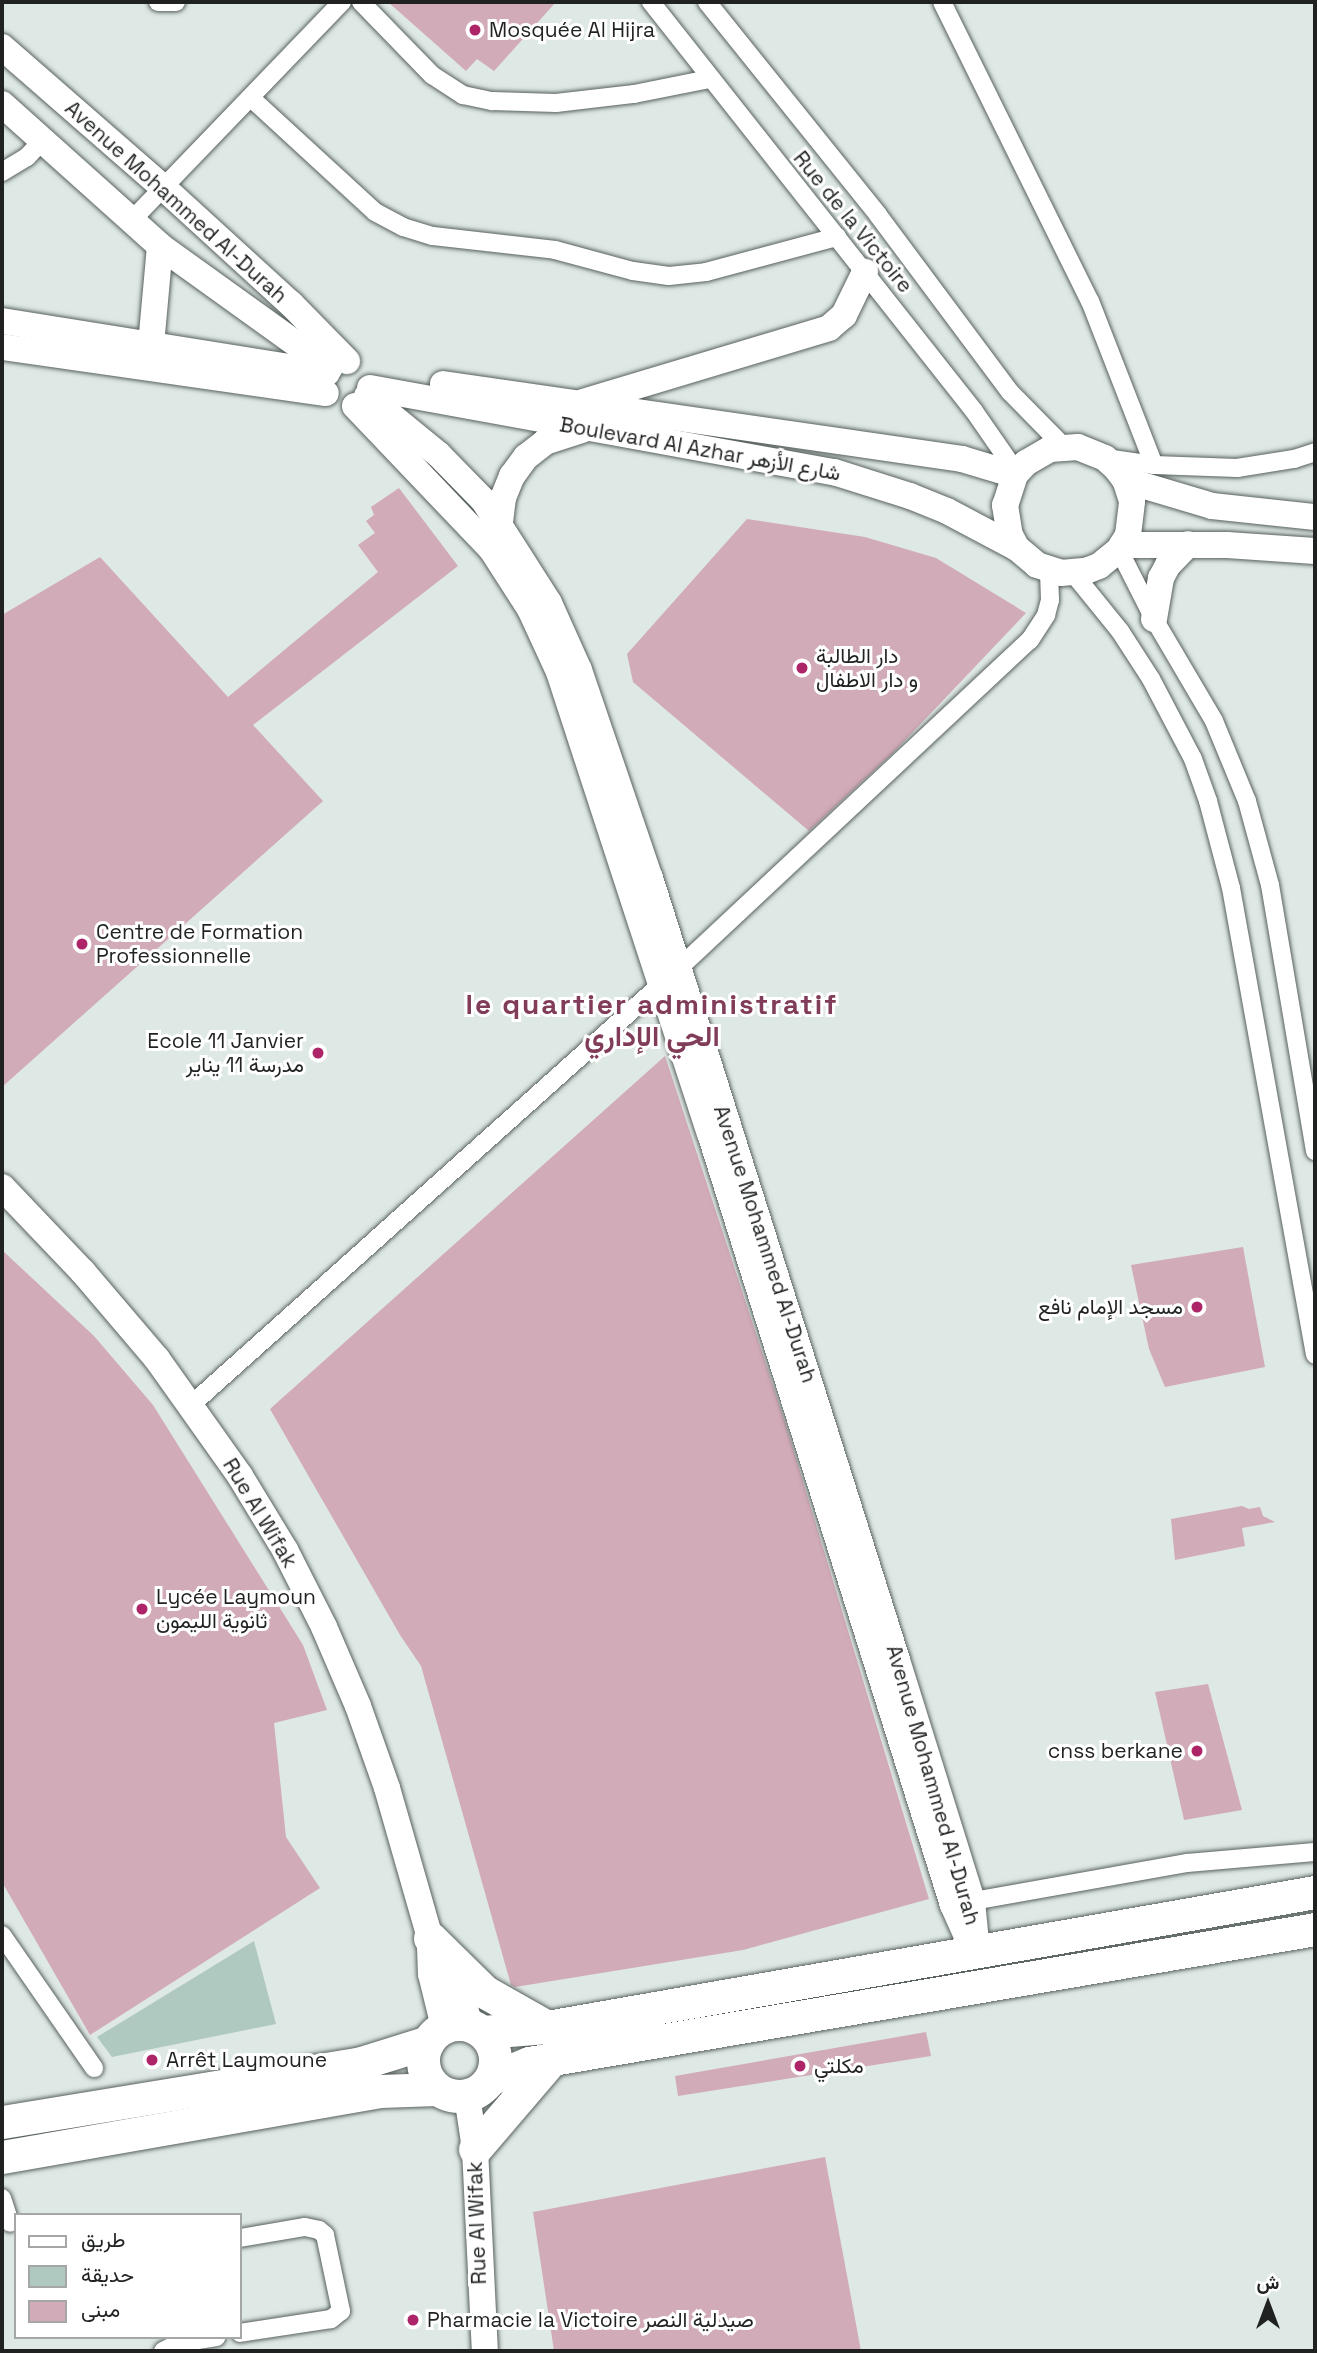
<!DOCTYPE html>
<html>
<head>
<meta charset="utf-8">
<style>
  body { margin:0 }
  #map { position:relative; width:1317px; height:2353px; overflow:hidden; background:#dee8e5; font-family:"Space Grotesk",Vazirmatn,sans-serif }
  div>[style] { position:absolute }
  .green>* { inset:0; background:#b0c9c0 }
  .building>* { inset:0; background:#d2abb8 }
  .roads { filter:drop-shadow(0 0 2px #58615e) drop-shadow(0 0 2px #58615e) }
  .street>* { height:18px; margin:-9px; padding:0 9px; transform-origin:9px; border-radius:9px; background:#fff }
  .secondary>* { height:26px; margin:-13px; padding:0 13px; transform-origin:13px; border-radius:13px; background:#fff }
  .highway>* { height:33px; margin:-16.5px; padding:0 16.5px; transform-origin:16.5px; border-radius:16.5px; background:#fff }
  .highway>.ring { margin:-16.5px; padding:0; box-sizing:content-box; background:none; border:33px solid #fff; border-radius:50% }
  .dots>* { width:19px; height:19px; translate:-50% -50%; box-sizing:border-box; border:4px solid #fff; border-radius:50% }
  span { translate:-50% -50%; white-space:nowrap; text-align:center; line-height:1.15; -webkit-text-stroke:6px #fff; paint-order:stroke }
  .poi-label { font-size:21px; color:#1f2221 }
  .left { translate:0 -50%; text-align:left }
  .right { translate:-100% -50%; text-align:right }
  .street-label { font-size:21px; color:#1f2221 }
  .district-label { font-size:28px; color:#803c58; font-weight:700; letter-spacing:2px }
  .frame { position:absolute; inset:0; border:4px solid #1f2221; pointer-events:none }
  .legend { position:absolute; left:14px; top:2213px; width:228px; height:126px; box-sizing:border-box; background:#fff; border:2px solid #a5a7a6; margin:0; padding:9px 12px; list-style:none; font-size:21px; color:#1f2221 }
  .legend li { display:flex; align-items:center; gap:14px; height:35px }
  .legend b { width:35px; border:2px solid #a5a7a6 }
  .north { position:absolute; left:1233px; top:2269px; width:70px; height:70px; -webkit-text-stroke:5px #fff; paint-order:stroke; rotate:0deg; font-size:19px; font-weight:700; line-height:28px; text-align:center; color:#1f2221 }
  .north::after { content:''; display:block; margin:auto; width:24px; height:32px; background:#1f2221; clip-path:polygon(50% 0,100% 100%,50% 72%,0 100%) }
</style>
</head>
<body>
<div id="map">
  <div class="green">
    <i style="clip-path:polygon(254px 1941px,276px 2024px,112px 2057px,97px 2037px)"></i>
  </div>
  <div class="building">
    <i style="clip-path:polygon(388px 2px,556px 2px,494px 71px,477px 59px,466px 71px)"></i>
    <i style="clip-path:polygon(399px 488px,458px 566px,253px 725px,323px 801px,2px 1087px,2px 615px,100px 557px,228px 697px,378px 572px,358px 545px,375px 533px,366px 521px,374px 515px,371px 507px)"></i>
    <i style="clip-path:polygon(747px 519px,865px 537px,936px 558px,1026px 613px,894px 752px,809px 831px,633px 682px,627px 654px)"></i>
    <i style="clip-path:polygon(665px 1056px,786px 1425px,929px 1899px,743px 1950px,515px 1987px,511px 1985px,421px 1666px,400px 1635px,270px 1409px)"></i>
    <i style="clip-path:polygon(1243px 1247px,1265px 1367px,1165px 1387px,1149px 1349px,1131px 1265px)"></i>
    <i style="clip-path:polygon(2px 1250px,94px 1336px,153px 1405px,303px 1645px,327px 1710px,274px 1723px,286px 1837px,320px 1888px,90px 2035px,2px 1882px)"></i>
    <i style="clip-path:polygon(1242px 1506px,1249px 1509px,1260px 1507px,1263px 1516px,1275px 1522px,1242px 1528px,1245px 1546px,1175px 1560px,1171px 1519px)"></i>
    <i style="clip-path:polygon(1208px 1684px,1242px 1810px,1184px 1820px,1155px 1692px)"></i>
    <i style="clip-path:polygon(926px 2032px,931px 2056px,678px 2096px,675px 2076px)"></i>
    <i style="clip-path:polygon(825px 2157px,861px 2351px,554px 2351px,533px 2212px)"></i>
  </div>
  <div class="roads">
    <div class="street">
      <i style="left:158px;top:2px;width:18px"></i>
      <i style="left:361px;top:2px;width:102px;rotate:45.8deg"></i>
      <i style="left:432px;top:75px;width:37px;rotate:33deg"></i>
      <i style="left:463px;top:95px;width:30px;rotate:12deg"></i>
      <i style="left:492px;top:101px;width:64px;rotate:1.8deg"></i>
      <i style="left:556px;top:103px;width:79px;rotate:-6.6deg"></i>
      <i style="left:634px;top:94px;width:76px;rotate:-11.3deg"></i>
      <i style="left:651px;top:2px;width:521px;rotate:51.7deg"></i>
      <i style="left:974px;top:411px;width:75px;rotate:55.3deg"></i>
      <i style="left:707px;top:2px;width:273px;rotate:51.2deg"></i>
      <i style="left:878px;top:215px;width:221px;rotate:53.3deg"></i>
      <i style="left:1010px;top:392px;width:77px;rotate:45.5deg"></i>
      <i style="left:942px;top:2px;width:334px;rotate:63.7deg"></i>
      <i style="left:1090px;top:301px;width:176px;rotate:68.7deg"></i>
      <i style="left:251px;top:98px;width:168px;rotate:42.6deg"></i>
      <i style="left:375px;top:212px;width:32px;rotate:28deg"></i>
      <i style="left:403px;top:227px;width:31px;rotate:17deg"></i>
      <i style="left:433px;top:236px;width:123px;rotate:6.5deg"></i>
      <i style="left:555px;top:250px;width:81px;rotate:15.1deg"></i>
      <i style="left:633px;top:271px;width:36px;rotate:8deg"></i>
      <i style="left:669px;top:276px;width:37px;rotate:-6deg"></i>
      <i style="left:706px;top:272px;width:136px;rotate:-15deg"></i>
      <i style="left:2px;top:172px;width:29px;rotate:-31deg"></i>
      <i style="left:27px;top:157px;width:22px;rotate:-47deg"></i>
      <i style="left:132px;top:220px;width:303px;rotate:-46.1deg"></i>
      <i style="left:1105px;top:458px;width:49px;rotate:8.1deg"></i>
      <i style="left:1154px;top:465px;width:83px;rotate:2.1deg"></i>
      <i style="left:1237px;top:468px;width:58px;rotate:-9deg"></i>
      <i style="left:1294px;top:459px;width:22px;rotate:-18deg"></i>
      <i style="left:1119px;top:550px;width:77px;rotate:63.1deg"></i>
      <i style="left:1154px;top:619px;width:118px;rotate:59.5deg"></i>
      <i style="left:1214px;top:721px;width:87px;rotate:67.6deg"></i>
      <i style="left:1247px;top:801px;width:87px;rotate:74.7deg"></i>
      <i style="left:1270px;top:885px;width:270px;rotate:80.4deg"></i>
      <i style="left:1073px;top:573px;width:75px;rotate:51deg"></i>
      <i style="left:1120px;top:631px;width:57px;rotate:57.1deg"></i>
      <i style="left:1151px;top:679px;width:90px;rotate:62.3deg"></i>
      <i style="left:1193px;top:759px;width:45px;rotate:70.3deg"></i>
      <i style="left:1208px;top:801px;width:90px;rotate:75.2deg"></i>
      <i style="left:1231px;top:888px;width:474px;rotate:79.8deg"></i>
      <i style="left:191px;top:1405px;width:654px;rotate:-41.84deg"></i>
      <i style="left:678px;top:969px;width:482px;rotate:-43.1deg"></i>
      <i style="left:1030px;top:640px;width:30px;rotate:-57deg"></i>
      <i style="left:1046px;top:615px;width:16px;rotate:-75deg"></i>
      <i style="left:1050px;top:600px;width:29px;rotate:-92deg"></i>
      <i style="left:962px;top:1903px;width:229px;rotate:-10.1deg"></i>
      <i style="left:1187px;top:1863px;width:128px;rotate:-4.9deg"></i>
      <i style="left:2px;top:1935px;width:162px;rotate:55.3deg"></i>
      <i style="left:2px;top:2198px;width:26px;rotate:72deg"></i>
      <i style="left:240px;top:2238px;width:66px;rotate:-9.6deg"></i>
      <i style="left:305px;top:2227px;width:14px;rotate:12deg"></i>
      <i style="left:319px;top:2230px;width:8px;rotate:40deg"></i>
      <i style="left:325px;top:2235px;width:78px;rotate:78.1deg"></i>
      <i style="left:341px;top:2311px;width:13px;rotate:141deg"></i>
      <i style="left:331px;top:2319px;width:92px;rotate:171.3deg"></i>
      <i style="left:163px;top:2351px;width:18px;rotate:-27deg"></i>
      <i style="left:179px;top:2343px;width:38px;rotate:-9deg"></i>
    </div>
    <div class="secondary">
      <i style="left:2px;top:47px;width:216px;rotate:41.1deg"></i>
      <i style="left:165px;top:189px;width:171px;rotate:42.4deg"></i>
      <i style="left:291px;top:304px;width:80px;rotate:45.5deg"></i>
      <i style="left:2px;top:104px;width:212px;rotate:41.9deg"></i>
      <i style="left:160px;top:246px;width:209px;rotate:35.7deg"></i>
      <i style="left:2px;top:321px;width:329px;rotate:9.1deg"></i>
      <i style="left:151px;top:345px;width:99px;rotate:-84.8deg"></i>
      <i style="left:2px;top:347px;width:327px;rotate:8.1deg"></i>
      <i style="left:443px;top:384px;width:524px;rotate:8.22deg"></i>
      <i style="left:962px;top:459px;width:55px;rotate:16.8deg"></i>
      <i style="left:370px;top:388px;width:472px;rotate:10.3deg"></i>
      <i style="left:834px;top:472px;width:80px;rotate:17.5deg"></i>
      <i style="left:910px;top:496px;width:40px;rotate:22deg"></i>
      <i style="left:947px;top:511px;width:79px;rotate:27.9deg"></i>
      <i style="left:1017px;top:548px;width:26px;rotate:40deg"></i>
      <i style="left:1037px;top:565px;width:25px;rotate:18deg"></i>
      <i style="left:1061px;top:573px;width:25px;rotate:-5deg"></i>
      <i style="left:1086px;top:571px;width:14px;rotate:-21deg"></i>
      <i style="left:1099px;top:566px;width:26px;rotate:-39deg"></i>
      <i style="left:1119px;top:550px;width:17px;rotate:-59deg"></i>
      <i style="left:1128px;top:535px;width:34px;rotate:-83deg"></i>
      <i style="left:1132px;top:501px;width:22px;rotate:-108deg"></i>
      <i style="left:1125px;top:480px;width:15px;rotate:-127deg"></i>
      <i style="left:1116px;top:468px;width:15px;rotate:-138deg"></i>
      <i style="left:1105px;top:458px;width:29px;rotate:-158deg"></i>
      <i style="left:1078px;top:447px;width:28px;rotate:176deg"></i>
      <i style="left:1050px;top:449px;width:28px;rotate:150deg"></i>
      <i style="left:1026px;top:463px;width:16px;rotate:133deg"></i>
      <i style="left:1015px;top:475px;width:32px;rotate:108deg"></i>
      <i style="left:1005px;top:505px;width:30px;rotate:81deg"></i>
      <i style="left:1010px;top:535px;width:15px;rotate:62deg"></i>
      <i style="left:367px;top:396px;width:93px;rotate:39.3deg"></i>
      <i style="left:439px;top:455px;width:64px;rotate:45.6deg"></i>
      <i style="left:484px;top:501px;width:121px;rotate:57.5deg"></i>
      <i style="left:549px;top:603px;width:73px;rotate:65.9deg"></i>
      <i style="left:579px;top:670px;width:220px;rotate:71.2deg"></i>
      <i style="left:650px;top:878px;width:820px;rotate:72.47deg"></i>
      <i style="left:897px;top:1660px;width:252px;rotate:72.7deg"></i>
      <i style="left:972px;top:1901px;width:51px;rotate:84.4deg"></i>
      <i style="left:583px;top:402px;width:257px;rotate:-16.7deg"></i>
      <i style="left:829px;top:328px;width:20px;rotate:-41deg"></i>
      <i style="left:844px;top:315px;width:48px;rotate:-64deg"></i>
      <i style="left:355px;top:406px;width:199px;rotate:46.4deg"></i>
      <i style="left:492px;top:550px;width:70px;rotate:57.2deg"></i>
      <i style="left:530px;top:609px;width:69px;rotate:65.3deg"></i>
      <i style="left:559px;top:672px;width:485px;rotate:71.9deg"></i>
      <i style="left:710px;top:1133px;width:809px;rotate:72.53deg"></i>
      <i style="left:953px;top:1905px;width:36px;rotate:66deg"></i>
      <i style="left:1125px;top:480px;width:91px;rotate:16.6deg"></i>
      <i style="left:1212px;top:506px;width:104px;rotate:6.1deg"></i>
      <i style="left:500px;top:522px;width:24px;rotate:-83deg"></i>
      <i style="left:503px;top:498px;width:24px;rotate:-68deg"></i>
      <i style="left:512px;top:476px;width:24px;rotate:-54deg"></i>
      <i style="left:526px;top:457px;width:24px;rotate:-38deg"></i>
      <i style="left:545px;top:442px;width:39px;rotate:-18deg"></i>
      <i style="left:1122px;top:545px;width:105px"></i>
      <i style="left:1227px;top:545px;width:88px;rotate:3.9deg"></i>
      <i style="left:1154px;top:619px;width:42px;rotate:-80.3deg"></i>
      <i style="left:1161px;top:578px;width:15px;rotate:-62deg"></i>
      <i style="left:1168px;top:565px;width:29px;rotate:-46deg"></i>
      <i style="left:2px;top:1187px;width:117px;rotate:46.4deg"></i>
      <i style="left:83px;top:1272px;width:114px;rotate:49.6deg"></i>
      <i style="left:157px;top:1359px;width:143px;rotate:54.6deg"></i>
      <i style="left:240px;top:1476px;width:87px;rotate:58.7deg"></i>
      <i style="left:285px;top:1550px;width:86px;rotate:63.1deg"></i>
      <i style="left:324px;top:1627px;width:86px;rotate:66.7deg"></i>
      <i style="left:358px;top:1706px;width:87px;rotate:70.5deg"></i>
      <i style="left:387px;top:1788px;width:156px;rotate:74deg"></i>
      <i style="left:430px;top:1938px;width:71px;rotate:62.4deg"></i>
      <i style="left:463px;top:2001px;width:25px;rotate:74deg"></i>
      <i style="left:430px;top:1947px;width:27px;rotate:88deg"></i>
      <i style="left:431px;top:1974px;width:55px;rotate:76.2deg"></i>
      <i style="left:467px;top:2096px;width:54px;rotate:81.4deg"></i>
      <i style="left:475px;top:2149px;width:202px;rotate:87.2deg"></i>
    </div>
    <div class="highway">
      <i style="left:430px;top:1938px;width:77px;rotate:44.5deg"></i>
      <i style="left:485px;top:1992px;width:71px;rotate:29.4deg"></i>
      <i class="ring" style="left:423px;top:2024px;width:39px;height:39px"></i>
      <i style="left:483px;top:2032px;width:64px;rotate:-4.5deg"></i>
      <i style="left:547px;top:2027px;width:780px;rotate:-9.97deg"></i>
      <i style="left:492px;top:2078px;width:40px;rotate:-22deg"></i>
      <i style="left:529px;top:2063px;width:797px;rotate:-9.67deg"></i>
      <i style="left:2px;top:2122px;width:364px;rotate:-9.3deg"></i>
      <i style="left:361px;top:2063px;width:70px;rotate:-17.4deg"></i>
      <i style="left:475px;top:2149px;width:118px;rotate:-49.5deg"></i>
      <i style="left:2px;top:2157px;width:384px;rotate:-9.9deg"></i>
      <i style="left:380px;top:2091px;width:57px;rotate:-2deg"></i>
    </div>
  </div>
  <div class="dots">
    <i style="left:475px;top:30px;background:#ad2568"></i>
    <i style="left:802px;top:668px;background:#ad2568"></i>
    <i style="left:82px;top:944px;background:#ad2568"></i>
    <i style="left:318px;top:1053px;background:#ad2568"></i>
    <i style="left:1197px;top:1307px;background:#ad2568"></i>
    <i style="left:142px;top:1609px;background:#ad2568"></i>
    <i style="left:1197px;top:1751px;background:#ad2568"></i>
    <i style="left:152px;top:2060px;background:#ad2568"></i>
    <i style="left:800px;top:2066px;background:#ad2568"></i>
    <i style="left:413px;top:2320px;background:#ad2568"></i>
  </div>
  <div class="poi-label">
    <span class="left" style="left:489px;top:30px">Mosquée Al Hijra</span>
    <span class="left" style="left:816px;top:668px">دار الطالبة<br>و دار الاطفال</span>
    <span class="left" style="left:96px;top:944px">Centre de Formation<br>Professionnelle</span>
    <span class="right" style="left:304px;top:1053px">Ecole 11 Janvier<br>مدرسة 11 يناير</span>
    <span class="right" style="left:1183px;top:1307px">مسجد الإمام نافع</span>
    <span class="left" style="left:156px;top:1609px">Lycée Laymoun<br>ثانوية الليمون</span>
    <span class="right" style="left:1183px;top:1751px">cnss berkane</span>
    <span class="left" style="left:166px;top:2060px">Arrêt Laymoune</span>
    <span class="left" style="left:814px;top:2066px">مكلتي</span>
    <span class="left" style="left:427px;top:2320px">Pharmacie la Victoire صيدلية النصر</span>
  </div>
  <div class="street-label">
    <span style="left:176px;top:202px;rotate:42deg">Avenue Mohammed Al-Durah</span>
    <span style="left:853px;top:222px;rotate:51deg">Rue de la Victoire</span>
    <span style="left:700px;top:449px;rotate:10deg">Boulevard Al Azhar شارع الأزهر</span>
    <span style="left:765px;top:1244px;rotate:72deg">Avenue Mohammed Al-Durah</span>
    <span style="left:260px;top:1513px;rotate:59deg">Rue Al Wifak</span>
    <span style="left:933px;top:1785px;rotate:74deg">Avenue Mohammed Al-Durah</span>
    <span style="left:477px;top:2223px;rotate:-92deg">Rue Al Wifak</span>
  </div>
  <div class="district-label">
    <span style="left:652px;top:1020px">le quartier administratif<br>الحي الإداري</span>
  </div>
  <div class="frame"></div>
  <ul class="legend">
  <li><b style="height:9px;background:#fff"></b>طريق</li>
  <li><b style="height:19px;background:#b0c9c0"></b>حديقة</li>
  <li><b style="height:19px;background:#d2abb8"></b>مبنى</li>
  </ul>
  <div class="north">ش</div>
</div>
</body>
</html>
